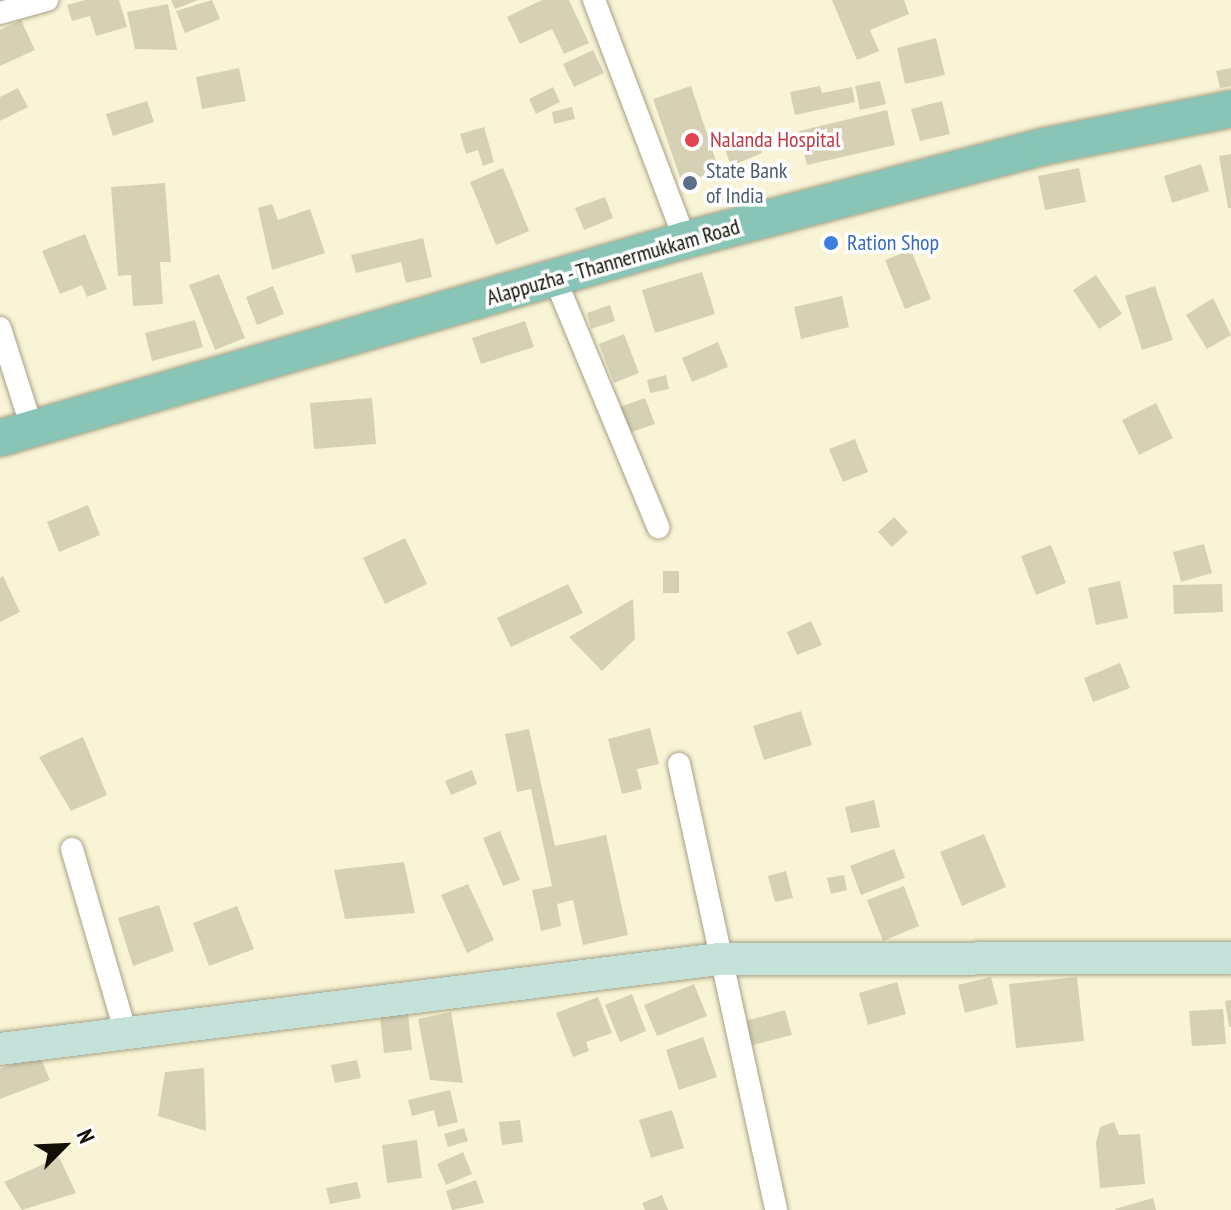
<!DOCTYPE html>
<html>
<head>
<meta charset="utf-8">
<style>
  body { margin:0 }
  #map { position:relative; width:1231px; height:1210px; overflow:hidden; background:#f9f4d6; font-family:"PT Sans Narrow",sans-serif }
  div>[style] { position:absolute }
  .building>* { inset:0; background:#d6d1b4 }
  .roads { filter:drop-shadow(0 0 2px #a6a185) drop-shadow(0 0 2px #a6a185) }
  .minor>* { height:22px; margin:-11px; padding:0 11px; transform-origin:11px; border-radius:11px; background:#fff }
  .secondary>* { height:32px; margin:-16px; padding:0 16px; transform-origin:16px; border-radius:16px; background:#c4e2da }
  .primary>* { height:36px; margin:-18px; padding:0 18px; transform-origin:18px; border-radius:18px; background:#88c5b6 }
  .dots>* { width:22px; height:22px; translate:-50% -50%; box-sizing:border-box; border:4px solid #fff; border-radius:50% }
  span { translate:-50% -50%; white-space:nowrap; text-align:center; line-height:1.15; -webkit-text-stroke:7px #fff; paint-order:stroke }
  .health-label { font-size:22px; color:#be3a42 }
  .left { translate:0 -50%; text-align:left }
  .service-label { font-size:22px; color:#4e5e75 }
  .shop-label { font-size:22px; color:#366cbe }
  .street-label { font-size:22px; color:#121006 }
  .north { position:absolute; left:24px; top:1106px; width:80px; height:80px; -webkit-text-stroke:6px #fff; paint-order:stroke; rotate:66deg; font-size:22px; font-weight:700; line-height:32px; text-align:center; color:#121006 }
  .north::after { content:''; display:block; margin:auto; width:28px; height:36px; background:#121006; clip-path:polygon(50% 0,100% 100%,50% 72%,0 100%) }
</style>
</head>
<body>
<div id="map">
  <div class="building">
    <i style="clip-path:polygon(85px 0,119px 0,127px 27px,96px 36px,90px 16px,72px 21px,67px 5px)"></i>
    <i style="clip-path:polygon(171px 0,198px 0,175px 9px)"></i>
    <i style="clip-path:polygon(212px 0,220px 19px,185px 33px,176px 11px)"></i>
    <i style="clip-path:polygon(542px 0,569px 0,589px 43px,564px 54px,552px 29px,520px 44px,507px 17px)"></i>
    <i style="clip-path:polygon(832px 0,904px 0,909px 14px,870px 30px,879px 51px,857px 60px)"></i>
    <i style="clip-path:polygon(168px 4px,177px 50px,135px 49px,127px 12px)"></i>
    <i style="clip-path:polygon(21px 20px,35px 50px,0 66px,0 30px)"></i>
    <i style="clip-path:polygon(936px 38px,945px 75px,905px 84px,897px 48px)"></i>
    <i style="clip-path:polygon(593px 50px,604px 73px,574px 87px,563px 64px)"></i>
    <i style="clip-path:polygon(239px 68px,246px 101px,202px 109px,196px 77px)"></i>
    <i style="clip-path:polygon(1231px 68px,1231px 86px,1220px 88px,1216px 71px)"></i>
    <i style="clip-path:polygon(880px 81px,886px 104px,860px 110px,855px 86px)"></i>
    <i style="clip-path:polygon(691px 86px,719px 170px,682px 183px,653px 99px)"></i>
    <i style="clip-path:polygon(820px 86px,822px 93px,852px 87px,855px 102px,795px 115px,790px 92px)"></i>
    <i style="clip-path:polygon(553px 87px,560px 102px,536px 114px,529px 99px)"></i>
    <i style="clip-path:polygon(18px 88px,28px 107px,0 121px,0 97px)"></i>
    <i style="clip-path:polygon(147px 101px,154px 122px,113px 136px,106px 114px)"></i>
    <i style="clip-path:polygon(942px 101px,950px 134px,920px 141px,911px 109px)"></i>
    <i style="clip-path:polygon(572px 107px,575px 119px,554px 124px,552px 112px)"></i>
    <i style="clip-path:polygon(887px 110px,895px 145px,807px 165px,799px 131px)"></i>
    <i style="clip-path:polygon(484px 127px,494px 162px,483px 166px,478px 150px,466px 154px,460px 134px)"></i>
    <i style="clip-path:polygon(754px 132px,762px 153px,731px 166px,723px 144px)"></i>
    <i style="clip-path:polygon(1231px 154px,1231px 208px,1228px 208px,1219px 156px)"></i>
    <i style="clip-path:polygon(1201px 164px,1209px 191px,1172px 203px,1164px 176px)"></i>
    <i style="clip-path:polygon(503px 168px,529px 231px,496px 245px,470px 182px)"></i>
    <i style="clip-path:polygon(1079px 168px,1086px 202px,1045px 210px,1038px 176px)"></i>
    <i style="clip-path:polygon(165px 183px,171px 262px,160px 262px,163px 304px,133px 306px,131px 275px,118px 276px,111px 187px)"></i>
    <i style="clip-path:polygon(605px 197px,613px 218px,584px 230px,575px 208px)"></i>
    <i style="clip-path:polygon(272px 204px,278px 220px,310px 209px,325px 253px,272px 270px,258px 208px)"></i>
    <i style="clip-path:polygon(85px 234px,107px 289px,87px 297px,82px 285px,60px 294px,42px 251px)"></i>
    <i style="clip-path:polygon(423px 238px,432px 277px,406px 283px,401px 262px,356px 273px,351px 255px)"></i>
    <i style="clip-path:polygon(911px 250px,931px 299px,905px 309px,885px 260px)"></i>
    <i style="clip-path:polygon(702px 272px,715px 314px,655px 333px,642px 290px)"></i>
    <i style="clip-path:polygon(219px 274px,245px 338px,215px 350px,189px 285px)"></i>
    <i style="clip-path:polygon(1096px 275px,1122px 314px,1099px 329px,1073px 290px)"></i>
    <i style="clip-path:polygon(273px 286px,284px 314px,257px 325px,246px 297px)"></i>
    <i style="clip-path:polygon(1155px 286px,1173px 340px,1142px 350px,1125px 296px)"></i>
    <i style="clip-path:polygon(842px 296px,849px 327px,801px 339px,794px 307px)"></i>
    <i style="clip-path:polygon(1213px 298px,1231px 335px,1207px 349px,1186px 315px)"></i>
    <i style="clip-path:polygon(610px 305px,615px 321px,591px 329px,587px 313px)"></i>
    <i style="clip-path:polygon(195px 320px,203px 347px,152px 361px,145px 333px)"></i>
    <i style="clip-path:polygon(525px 321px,534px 347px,481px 364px,472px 338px)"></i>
    <i style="clip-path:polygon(624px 334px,639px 373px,614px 383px,599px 344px)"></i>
    <i style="clip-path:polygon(718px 342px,728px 367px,692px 382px,682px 358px)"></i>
    <i style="clip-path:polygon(666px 375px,669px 389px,650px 393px,647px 380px)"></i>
    <i style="clip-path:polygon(372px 398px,376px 444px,314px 449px,310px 403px)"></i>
    <i style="clip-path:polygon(645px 398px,655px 424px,629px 433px,620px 407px)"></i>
    <i style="clip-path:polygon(1156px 403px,1173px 438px,1139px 455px,1122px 420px)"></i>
    <i style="clip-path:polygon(855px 439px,868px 472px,843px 482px,829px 449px)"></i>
    <i style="clip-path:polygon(88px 505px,100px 535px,59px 552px,47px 522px)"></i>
    <i style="clip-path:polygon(894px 517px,908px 532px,892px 547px,878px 532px)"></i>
    <i style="clip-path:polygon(405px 538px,427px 584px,385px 604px,363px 558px)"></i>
    <i style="clip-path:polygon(1204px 544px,1212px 573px,1181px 582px,1173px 552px)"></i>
    <i style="clip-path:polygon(1051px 545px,1066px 583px,1036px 595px,1021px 556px)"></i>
    <i style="clip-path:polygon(663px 571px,679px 571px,679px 593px,663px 593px)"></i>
    <i style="clip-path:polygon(3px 576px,20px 612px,0 622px,0 578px)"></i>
    <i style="clip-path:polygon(1120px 581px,1128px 618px,1096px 625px,1088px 588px)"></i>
    <i style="clip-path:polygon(568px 584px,583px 613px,511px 647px,497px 618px)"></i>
    <i style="clip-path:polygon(1222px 584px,1223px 612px,1174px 614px,1173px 585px)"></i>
    <i style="clip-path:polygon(633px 599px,635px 639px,602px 671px,569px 637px)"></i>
    <i style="clip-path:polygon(811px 621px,822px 645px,797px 655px,787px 632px)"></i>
    <i style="clip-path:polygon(1120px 663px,1130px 688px,1093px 702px,1084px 678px)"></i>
    <i style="clip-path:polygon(801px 711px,812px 745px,764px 760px,753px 726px)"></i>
    <i style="clip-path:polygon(650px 728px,659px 764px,637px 769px,642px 789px,622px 794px,608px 739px)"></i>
    <i style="clip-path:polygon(529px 729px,555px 846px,606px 835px,628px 935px,583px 945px,573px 900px,557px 904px,561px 926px,541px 931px,532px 890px,552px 886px,531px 789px,517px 792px,505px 734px)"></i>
    <i style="clip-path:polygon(83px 737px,107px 795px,71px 811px,39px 757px)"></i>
    <i style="clip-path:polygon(472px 770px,477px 784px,451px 795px,445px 781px)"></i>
    <i style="clip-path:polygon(874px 800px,880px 827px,851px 833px,845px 807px)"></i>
    <i style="clip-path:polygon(500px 831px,520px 880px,503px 886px,483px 838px)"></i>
    <i style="clip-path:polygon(984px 834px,1006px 887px,962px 906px,940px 852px)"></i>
    <i style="clip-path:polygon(894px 849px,905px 878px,861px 895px,850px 866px)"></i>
    <i style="clip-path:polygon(404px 862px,415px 913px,345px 919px,334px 870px)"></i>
    <i style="clip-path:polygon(786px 871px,793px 898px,775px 902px,768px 876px)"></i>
    <i style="clip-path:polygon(844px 875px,847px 890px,831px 894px,827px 878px)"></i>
    <i style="clip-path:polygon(468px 884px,494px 940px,467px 953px,441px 895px)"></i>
    <i style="clip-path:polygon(904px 886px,919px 926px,883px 941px,867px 900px)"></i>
    <i style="clip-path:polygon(159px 905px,174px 951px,133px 966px,118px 918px)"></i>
    <i style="clip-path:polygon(237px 906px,254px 949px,209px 966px,193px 923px)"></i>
    <i style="clip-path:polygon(991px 977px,998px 1004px,965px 1013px,958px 985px)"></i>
    <i style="clip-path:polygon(1077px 977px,1084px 1041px,1016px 1048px,1009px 984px)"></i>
    <i style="clip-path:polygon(897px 982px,906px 1014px,868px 1025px,859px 993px)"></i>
    <i style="clip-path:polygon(694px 984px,707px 1016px,657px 1036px,644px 1005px)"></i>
    <i style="clip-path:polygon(632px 994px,646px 1031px,620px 1042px,605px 1005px)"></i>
    <i style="clip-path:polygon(598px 997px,612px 1033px,586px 1042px,589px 1051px,573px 1057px,556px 1013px)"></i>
    <i style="clip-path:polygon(1231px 1000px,1231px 1027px,1229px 1027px,1225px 1001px)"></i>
    <i style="clip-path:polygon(1223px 1009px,1226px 1044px,1192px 1046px,1189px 1011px)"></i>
    <i style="clip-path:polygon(785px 1010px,792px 1035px,749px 1046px,742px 1022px)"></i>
    <i style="clip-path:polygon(451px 1012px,463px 1083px,430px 1080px,418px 1019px)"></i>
    <i style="clip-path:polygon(408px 1014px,412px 1050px,384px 1053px,380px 1017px)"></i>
    <i style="clip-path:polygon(703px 1037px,717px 1077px,679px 1090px,666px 1050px)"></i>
    <i style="clip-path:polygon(39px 1054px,50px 1080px,0 1099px,0 1069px)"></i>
    <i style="clip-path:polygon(357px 1060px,361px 1078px,335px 1083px,331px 1065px)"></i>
    <i style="clip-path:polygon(204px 1068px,206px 1131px,158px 1116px,165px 1072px)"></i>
    <i style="clip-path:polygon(450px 1090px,458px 1122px,438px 1127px,434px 1110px,412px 1116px,408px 1100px)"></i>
    <i style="clip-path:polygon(672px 1110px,684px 1148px,651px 1158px,639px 1120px)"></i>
    <i style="clip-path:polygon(520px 1120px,523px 1142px,502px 1145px,499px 1122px)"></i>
    <i style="clip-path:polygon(1114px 1122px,1119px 1135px,1140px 1134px,1145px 1184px,1100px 1188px,1096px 1143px,1100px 1127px)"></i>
    <i style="clip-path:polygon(464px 1128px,468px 1141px,448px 1147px,444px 1134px)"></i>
    <i style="clip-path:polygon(417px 1140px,422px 1178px,387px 1183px,382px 1145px)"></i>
    <i style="clip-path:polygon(463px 1152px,472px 1174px,446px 1185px,437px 1164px)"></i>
    <i style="clip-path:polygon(59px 1157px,76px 1193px,22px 1210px,4px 1182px)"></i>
    <i style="clip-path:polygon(476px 1180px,484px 1203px,452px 1210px,446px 1191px)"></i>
    <i style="clip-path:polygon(357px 1182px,361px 1198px,330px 1204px,326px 1188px)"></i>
    <i style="clip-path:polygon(662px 1195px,668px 1210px,645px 1210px,642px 1203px)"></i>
    <i style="clip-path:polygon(1153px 1198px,1156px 1210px,1115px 1210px,1115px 1209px)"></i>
  </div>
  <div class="roads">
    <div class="minor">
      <i style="left:594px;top:0;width:257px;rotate:69.2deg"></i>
      <i style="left:0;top:13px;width:49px;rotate:-15.5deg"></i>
      <i style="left:555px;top:279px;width:269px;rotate:67.4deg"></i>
      <i style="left:0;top:328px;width:105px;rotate:72.3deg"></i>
      <i style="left:679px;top:764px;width:456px;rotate:77.7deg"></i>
      <i style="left:72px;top:849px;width:193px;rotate:73.7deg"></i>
    </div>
    <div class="secondary">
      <i style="left:0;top:1049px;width:725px;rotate:-7.13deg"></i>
      <i style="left:719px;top:959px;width:512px;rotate:-0.11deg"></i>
    </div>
    <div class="primary">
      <i style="left:0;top:438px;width:713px;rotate:-16.12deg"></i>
      <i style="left:685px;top:240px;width:373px;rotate:-14.6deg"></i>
      <i style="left:1046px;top:146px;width:189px;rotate:-11.3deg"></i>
    </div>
  </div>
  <div class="dots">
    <i style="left:692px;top:140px;background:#e0444e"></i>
    <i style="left:690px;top:183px;background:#5c6f8a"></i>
    <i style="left:831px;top:243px;background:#3f7fe0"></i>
  </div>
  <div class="health-label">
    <span class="left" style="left:710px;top:140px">Nalanda Hospital</span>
  </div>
  <div class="service-label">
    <span class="left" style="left:706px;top:183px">State Bank<br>of India</span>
  </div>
  <div class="shop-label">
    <span class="left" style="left:847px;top:243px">Ration Shop</span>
  </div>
  <div class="street-label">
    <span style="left:613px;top:262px;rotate:-16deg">Alappuzha - Thannermukkam Road</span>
  </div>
  <div class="north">N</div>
</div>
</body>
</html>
